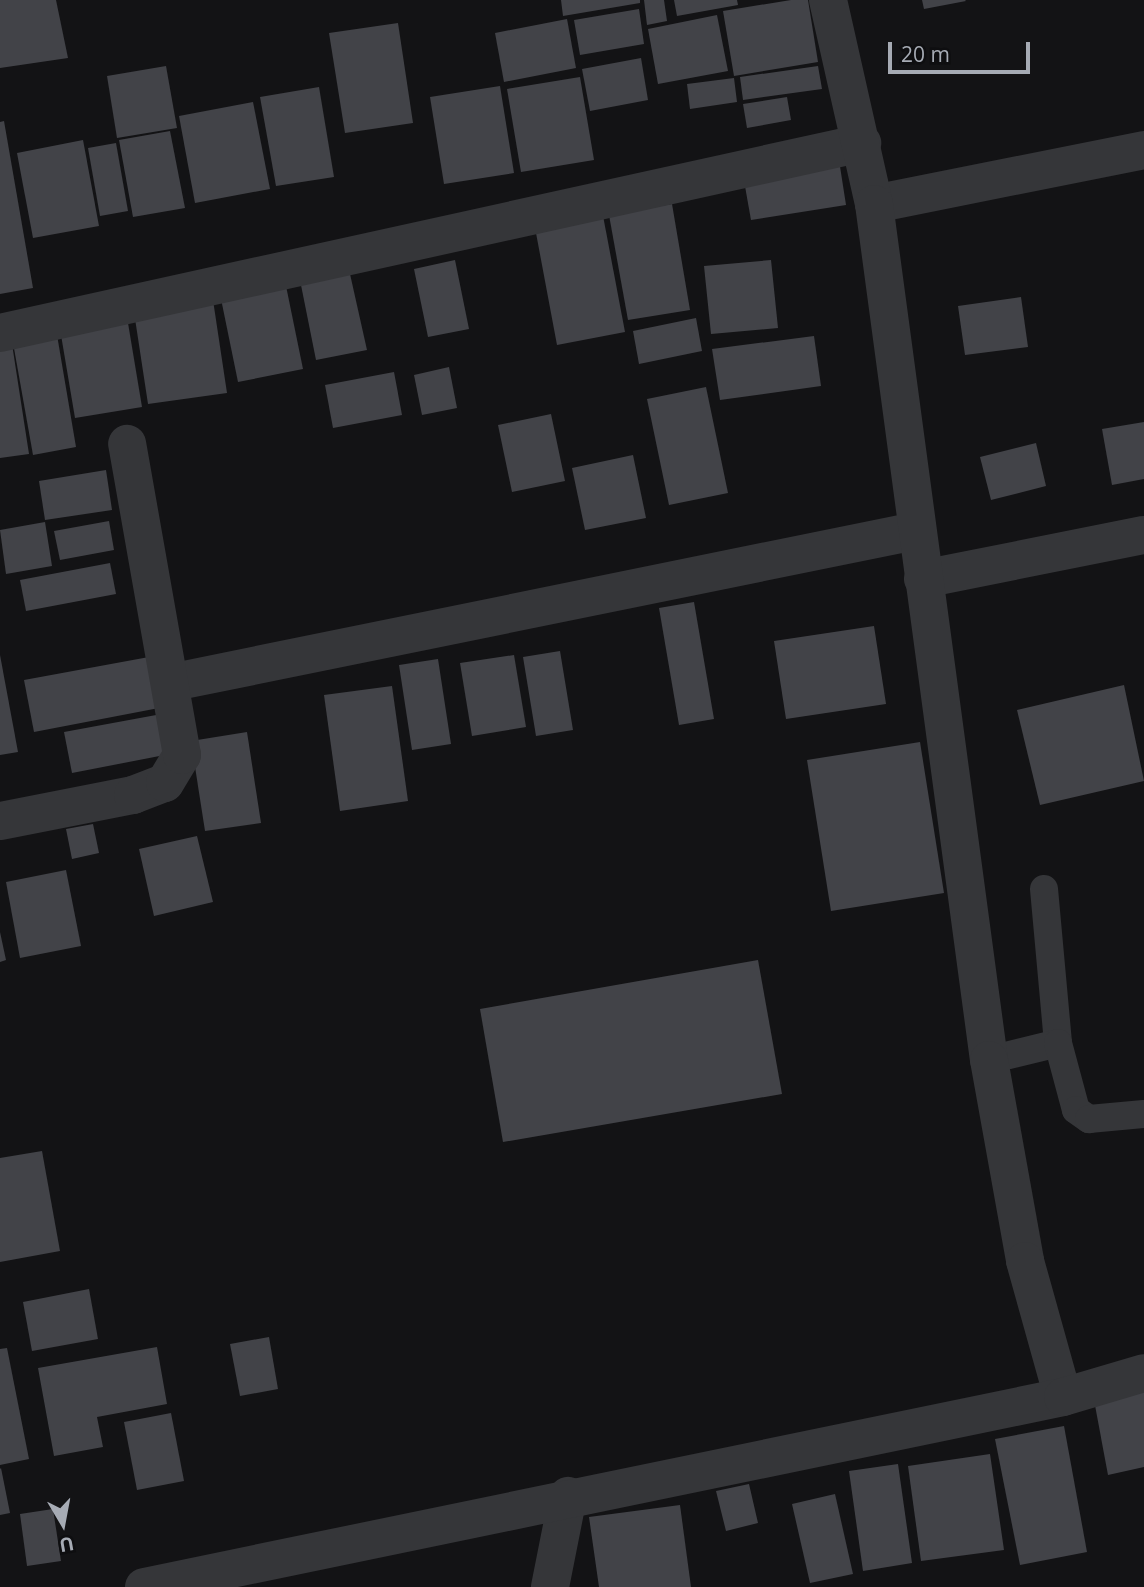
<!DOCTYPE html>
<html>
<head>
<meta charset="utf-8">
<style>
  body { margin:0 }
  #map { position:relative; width:1144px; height:1587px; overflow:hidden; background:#131315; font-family:"Open Sans",sans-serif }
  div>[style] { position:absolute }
  .building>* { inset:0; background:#424348 }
  .service>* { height:28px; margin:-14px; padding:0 14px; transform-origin:14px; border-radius:14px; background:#353639 }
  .minor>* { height:38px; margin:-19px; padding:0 19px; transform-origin:19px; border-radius:19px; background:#353639 }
  .tertiary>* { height:38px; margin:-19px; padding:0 19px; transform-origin:19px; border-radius:19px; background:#353639 }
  span { translate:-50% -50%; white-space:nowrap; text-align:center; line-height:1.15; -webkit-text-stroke:5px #0e0e10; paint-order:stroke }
  .north { position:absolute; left:28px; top:1489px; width:70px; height:70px; -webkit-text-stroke:5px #0e0e10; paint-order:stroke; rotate:170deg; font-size:19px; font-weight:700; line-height:28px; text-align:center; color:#a6abb4 }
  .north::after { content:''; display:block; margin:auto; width:24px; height:32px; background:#a6abb4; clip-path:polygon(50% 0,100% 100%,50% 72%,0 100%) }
  .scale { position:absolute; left:888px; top:42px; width:142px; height:32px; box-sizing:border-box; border:4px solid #a6abb4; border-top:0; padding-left:9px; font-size:21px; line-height:24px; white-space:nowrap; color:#a6abb4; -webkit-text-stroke:5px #0e0e10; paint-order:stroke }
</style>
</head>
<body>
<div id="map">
  <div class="building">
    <i style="clip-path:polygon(0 0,56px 0,68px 58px,0 68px)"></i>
    <i style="clip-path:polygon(561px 0,640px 0,640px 3px,563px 16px)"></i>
    <i style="clip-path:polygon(644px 0,664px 0,667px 21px,647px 25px)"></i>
    <i style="clip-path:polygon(674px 0,737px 0,738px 5px,677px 16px)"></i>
    <i style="clip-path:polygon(791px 0,808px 0,818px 62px,734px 76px,723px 11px)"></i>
    <i style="clip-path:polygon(922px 0,965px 0,966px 1px,924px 9px)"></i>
    <i style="clip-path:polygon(639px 9px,644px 44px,580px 55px,574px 20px)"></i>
    <i style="clip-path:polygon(717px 15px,728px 71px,658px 84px,648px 29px)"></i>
    <i style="clip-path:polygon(567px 19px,576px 68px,504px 82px,495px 33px)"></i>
    <i style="clip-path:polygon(398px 23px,413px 123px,345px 133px,329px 33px)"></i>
    <i style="clip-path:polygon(641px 58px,648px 100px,590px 111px,582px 69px)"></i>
    <i style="clip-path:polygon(166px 66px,177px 128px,117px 138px,107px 76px)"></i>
    <i style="clip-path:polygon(818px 66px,822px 89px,743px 100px,740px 77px)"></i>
    <i style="clip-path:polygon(580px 77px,594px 160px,521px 172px,507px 89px)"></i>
    <i style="clip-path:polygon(734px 78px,737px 102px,690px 109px,687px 84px)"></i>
    <i style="clip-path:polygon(500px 86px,514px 173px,444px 184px,430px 97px)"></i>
    <i style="clip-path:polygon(319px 87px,334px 177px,276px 186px,260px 97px)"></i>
    <i style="clip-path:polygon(787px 97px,791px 120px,747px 128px,743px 104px)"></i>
    <i style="clip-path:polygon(253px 102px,270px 189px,195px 203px,179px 116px)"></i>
    <i style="clip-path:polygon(4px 121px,33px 288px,0 294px,0 122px)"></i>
    <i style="clip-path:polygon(170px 131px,185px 208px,133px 217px,119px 140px)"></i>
    <i style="clip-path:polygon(83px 140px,99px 226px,33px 238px,17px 153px)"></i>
    <i style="clip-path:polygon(116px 143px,128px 211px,100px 216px,88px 148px)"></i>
    <i style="clip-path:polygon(839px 160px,846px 205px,751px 220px,743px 175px)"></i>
    <i style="clip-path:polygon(672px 204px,690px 310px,628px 320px,609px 215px)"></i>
    <i style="clip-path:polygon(601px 205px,625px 332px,557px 345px,533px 217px)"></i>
    <i style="clip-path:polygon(455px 260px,469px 329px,428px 337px,414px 269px)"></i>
    <i style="clip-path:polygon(771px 260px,778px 328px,711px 334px,704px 266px)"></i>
    <i style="clip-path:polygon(348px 265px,367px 350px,316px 360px,299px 275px)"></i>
    <i style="clip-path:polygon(285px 281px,303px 369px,238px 382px,220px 294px)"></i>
    <i style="clip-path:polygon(1021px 297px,1028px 347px,965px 355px,958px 306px)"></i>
    <i style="clip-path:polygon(213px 300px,227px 393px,148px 404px,134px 312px)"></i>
    <i style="clip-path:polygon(127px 317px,142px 407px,75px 418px,60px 329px)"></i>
    <i style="clip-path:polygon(696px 318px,702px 351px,639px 364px,633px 331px)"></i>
    <i style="clip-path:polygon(56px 329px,76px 447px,33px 455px,12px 337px)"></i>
    <i style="clip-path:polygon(814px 336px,821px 386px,720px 400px,712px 349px)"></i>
    <i style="clip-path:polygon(12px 344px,29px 454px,0 458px,0 345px)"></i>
    <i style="clip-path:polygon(449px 367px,457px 408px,422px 415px,414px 375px)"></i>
    <i style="clip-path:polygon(394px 372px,402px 415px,333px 428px,325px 385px)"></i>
    <i style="clip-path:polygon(706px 387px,728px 493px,669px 505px,647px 399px)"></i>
    <i style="clip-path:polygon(551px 414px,565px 481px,512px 492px,498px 425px)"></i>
    <i style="clip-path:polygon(1144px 422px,1144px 479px,1112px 485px,1102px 429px)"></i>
    <i style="clip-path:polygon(1036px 443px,1046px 486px,991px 500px,980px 457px)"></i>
    <i style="clip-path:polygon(633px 455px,646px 518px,585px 530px,572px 468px)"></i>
    <i style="clip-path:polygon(106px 470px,112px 510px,45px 520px,39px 481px)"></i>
    <i style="clip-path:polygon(109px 521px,114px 550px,60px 560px,54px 531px)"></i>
    <i style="clip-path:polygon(45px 522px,52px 566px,6px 574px,0 530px)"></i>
    <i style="clip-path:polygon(110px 563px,116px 594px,26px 611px,20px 580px)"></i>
    <i style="clip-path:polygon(694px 602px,714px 719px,679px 725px,659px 608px)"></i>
    <i style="clip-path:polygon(874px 626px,886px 704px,786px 719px,774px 641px)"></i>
    <i style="clip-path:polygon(560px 651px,573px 730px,536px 736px,523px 657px)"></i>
    <i style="clip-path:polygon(0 655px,18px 752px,0 755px)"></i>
    <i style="clip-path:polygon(514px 655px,526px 727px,472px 736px,460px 663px)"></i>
    <i style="clip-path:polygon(149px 657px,159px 708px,34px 732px,24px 680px)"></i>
    <i style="clip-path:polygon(438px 659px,451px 744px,412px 750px,399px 665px)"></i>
    <i style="clip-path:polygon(1124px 685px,1144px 781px,1040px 805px,1017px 710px)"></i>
    <i style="clip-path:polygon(392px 686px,408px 801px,340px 811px,324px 695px)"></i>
    <i style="clip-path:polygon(167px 713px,175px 753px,72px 773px,64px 732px)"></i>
    <i style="clip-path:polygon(247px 732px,261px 823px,205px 831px,191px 741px)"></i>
    <i style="clip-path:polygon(920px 742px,944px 893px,831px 911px,807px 760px)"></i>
    <i style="clip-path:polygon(93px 824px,99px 853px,72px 859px,66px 829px)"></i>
    <i style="clip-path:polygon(197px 836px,213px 902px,154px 916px,139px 849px)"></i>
    <i style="clip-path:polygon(66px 870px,81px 946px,20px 958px,6px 882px)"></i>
    <i style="clip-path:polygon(0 932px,6px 960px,0 962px)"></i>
    <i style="clip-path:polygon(758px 960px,782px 1094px,503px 1142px,480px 1009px)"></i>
    <i style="clip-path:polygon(42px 1151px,60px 1251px,0 1262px,0 1158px)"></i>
    <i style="clip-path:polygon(89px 1289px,98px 1339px,32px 1351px,23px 1302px)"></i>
    <i style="clip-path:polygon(269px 1337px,278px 1389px,240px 1396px,230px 1344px)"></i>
    <i style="clip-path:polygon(157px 1347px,167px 1404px,97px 1417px,103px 1447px,54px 1456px,38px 1368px)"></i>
    <i style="clip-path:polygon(7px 1348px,29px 1459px,0 1465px,0 1349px)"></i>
    <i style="clip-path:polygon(1144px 1390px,1144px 1467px,1108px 1475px,1094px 1400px)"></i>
    <i style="clip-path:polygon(171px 1413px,184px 1481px,137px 1490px,124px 1422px)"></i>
    <i style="clip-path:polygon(1064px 1426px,1087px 1552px,1020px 1565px,995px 1439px)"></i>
    <i style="clip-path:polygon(990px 1454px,1004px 1550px,921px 1561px,908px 1466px)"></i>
    <i style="clip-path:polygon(898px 1464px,912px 1563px,863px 1571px,849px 1471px)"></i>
    <i style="clip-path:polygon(1px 1468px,10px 1513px,0 1515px,0 1469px)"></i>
    <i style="clip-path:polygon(749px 1484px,758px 1523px,726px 1531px,716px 1491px)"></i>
    <i style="clip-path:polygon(835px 1494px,853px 1574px,810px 1583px,792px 1504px)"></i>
    <i style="clip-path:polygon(680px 1505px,691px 1587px,599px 1587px,589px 1517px)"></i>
    <i style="clip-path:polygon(53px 1509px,61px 1561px,27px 1566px,20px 1514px)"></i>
  </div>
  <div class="service">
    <i style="left:1044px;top:889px;width:155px;rotate:84.8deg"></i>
    <i style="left:989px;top:1060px;width:71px;rotate:-13.8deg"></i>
    <i style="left:1058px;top:1043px;width:69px;rotate:75deg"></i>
    <i style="left:1076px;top:1110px;width:16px;rotate:35deg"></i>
    <i style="left:1089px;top:1119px;width:55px;rotate:-5.2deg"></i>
  </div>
  <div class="minor">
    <i style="left:874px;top:204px;width:275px;rotate:-11.3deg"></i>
    <i style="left:0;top:333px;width:883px;rotate:-12.43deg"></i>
    <i style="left:923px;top:579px;width:225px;rotate:-11.3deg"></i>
    <i style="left:174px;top:682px;width:756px;rotate:-11.52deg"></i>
    <i style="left:0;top:821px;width:136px;rotate:-11.1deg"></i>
    <i style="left:133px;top:795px;width:34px;rotate:-21deg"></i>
    <i style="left:165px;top:783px;width:33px;rotate:-59deg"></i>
    <i style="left:182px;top:755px;width:316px;rotate:-100deg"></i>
    <i style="left:550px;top:1587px;width:93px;rotate:-78.8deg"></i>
  </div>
  <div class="tertiary">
    <i style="left:828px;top:0;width:209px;rotate:77.3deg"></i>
    <i style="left:874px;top:204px;width:864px;rotate:82.35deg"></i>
    <i style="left:989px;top:1060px;width:204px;rotate:79.8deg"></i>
    <i style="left:1025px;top:1261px;width:141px;rotate:74.4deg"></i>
    <i style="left:144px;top:1587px;width:938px;rotate:-11.68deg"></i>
    <i style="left:1063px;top:1397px;width:84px;rotate:-16.5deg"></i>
  </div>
  <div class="north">U</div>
  <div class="scale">20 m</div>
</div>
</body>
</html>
